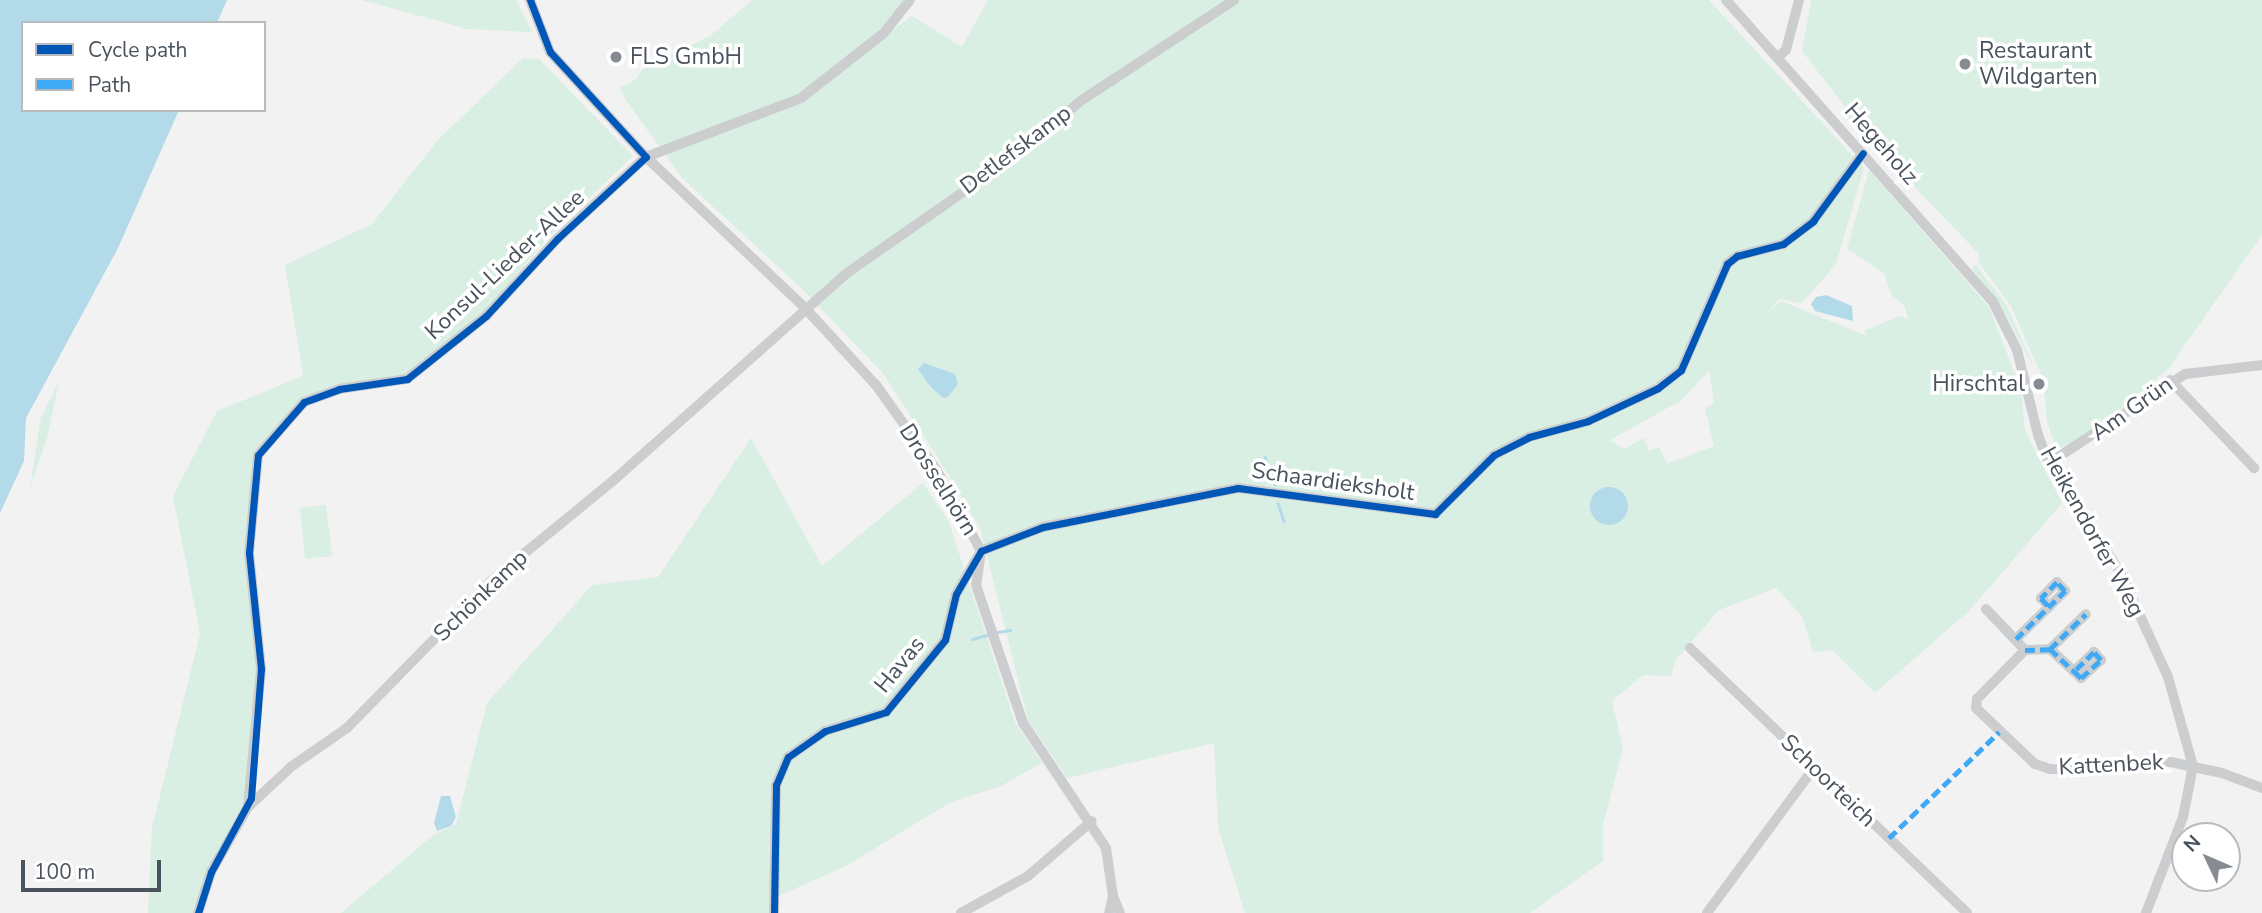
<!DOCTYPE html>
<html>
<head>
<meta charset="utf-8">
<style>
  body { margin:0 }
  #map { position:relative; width:2262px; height:913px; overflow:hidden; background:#f2f2f2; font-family:"Nunito Sans",sans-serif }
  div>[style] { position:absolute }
  .green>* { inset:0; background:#d9efe3 }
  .water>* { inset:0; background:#b2dae8 }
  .round { border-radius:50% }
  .stream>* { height:2.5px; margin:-1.25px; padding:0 1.25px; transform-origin:1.25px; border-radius:1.25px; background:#b2dae8 }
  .minor>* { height:10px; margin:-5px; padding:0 5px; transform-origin:5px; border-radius:5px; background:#cccdcf }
  .quiet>* { height:5px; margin-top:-2.5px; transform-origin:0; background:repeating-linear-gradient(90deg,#3fa9f5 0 10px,transparent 0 15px) }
  .cycleway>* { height:7px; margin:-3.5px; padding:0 3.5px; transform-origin:3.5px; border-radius:3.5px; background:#0057b8 }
  .dots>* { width:19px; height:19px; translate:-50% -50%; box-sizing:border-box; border:4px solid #fff; border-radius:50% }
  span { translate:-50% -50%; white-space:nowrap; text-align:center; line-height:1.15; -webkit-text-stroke:7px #fff; paint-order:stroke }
  .poi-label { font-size:23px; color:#4a535d }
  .left { translate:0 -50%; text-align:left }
  .right { translate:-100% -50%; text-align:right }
  .street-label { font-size:23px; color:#4a535d }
  .legend { position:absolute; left:21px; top:21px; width:245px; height:91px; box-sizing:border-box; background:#fff; border:2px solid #b7babe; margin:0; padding:9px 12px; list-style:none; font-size:21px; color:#4a535d }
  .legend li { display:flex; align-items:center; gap:14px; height:35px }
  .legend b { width:35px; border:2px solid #b7babe }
  .north { position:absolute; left:2171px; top:822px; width:70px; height:70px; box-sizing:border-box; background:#fff; border:2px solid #b7babe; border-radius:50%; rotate:314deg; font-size:19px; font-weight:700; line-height:28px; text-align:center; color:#4a535d }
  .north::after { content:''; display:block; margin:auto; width:24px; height:32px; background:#858b91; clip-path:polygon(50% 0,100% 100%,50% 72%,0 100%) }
  .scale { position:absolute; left:21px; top:860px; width:140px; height:32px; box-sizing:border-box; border:4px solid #4a535d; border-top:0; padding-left:9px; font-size:21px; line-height:24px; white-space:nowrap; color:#4a535d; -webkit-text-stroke:5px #fff; paint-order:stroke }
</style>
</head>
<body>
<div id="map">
  <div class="green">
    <i style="clip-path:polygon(362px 0,516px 0,532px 32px,467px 29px)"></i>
    <i style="clip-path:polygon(evenodd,752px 0,905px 0,894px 29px,912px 16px,962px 47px,988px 0,1709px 0,1864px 168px,1836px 264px,1802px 303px,1780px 299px,1765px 316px,1781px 301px,1867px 336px,1864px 331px,1899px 316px,1908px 319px,1905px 307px,1891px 294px,1884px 273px,1847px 249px,1869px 170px,1989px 307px,2021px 390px,2025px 431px,2062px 503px,1969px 611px,1875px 693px,1832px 650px,1813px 652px,1802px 616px,1776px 588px,1719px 610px,1675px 661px,1671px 676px,1643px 675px,1612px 701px,1623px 749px,1603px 825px,1603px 861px,1530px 913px,1245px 913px,1218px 828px,1214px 743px,1067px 778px,1028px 720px,980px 528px,940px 461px,882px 372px,800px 287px,682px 178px,625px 99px,620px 88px,635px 80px,643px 69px,710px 36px,752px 0,1709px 371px,1714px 402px,1705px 409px,1714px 446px,1667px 464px,1659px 447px,1649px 451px,1644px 438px,1624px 449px,1610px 440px,1680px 401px,1709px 371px)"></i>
    <i style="clip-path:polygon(1811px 0,2262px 0,2262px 235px,2168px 369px,2104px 423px,2057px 450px,2047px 422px,2043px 379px,2011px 306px,1979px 263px,1979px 254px,1841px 110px,1846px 108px,1802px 51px)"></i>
    <i style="clip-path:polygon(523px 58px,539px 59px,633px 156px,550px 236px,483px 314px,405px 376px,303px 400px,257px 454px,244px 555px,258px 669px,244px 806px,196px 913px,148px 913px,152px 828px,200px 634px,173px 496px,217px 411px,303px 376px,285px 265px,372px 224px,437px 141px)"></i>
    <i style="clip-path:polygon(1976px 265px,2007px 306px,2037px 374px,2005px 313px,1972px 268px)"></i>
    <i style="clip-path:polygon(59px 382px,47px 438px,30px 487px,41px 417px)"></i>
    <i style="clip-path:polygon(751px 438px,822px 566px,923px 483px,948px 520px,1015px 722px,1042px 763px,1001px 786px,951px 802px,846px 866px,774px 898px,776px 913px,341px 913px,432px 836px,456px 824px,487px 703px,592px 585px,658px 577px)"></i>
    <i style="clip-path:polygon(326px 505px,332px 556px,305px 559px,300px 508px)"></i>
  </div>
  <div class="water">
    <i style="clip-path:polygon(0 0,227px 0,217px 23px,23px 23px,23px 110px,179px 110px,118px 248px,26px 418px,24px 461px,0 513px)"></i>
    <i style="clip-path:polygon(1826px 295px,1852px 306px,1853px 321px,1815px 311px,1811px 304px,1816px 297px)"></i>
    <i style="clip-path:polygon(924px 363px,955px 374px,958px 384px,948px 397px,943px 398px,930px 386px,918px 369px)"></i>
    <i class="round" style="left:1590px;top:487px;width:38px;height:38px"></i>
    <i style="clip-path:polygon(441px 796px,450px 796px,456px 817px,451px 826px,437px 831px,434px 823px)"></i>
  </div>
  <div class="stream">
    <i style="left:1265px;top:457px;width:29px;rotate:70deg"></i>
    <i style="left:1278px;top:503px;width:19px;rotate:72deg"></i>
    <i style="left:998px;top:632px;width:12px;rotate:-9deg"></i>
    <i style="left:972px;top:639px;width:16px;rotate:-15deg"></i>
  </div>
  <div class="minor">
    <i style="left:530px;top:0;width:56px;rotate:69deg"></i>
    <i style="left:550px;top:52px;width:142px;rotate:47.6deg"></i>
    <i style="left:646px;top:157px;width:221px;rotate:43.5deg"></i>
    <i style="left:806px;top:309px;width:103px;rotate:47.4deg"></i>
    <i style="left:876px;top:385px;width:103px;rotate:54.5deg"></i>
    <i style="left:936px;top:469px;width:94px;rotate:61.2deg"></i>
    <i style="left:981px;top:551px;width:34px;rotate:98deg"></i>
    <i style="left:976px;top:585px;width:146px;rotate:71.2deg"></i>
    <i style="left:1023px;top:723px;width:150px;rotate:56.4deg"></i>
    <i style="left:1106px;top:848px;width:49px;rotate:81.7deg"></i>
    <i style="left:1113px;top:896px;width:17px;rotate:103deg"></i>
    <i style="left:1726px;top:0;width:403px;rotate:48.5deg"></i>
    <i style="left:1993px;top:302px;width:54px;rotate:63.4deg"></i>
    <i style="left:2017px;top:350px;width:88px;rotate:76.1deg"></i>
    <i style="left:2038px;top:435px;width:30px;rotate:69deg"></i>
    <i style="left:2049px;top:463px;width:130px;rotate:56.9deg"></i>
    <i style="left:2120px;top:572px;width:115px;rotate:65.4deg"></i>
    <i style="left:2168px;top:677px;width:92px;rotate:74.3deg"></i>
    <i style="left:2193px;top:766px;width:52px;rotate:101.1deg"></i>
    <i style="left:2183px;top:817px;width:103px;rotate:111.1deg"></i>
    <i style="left:1779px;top:56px;width:9px;rotate:-41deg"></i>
    <i style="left:1786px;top:50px;width:52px;rotate:-75.4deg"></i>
    <i style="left:2170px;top:380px;width:122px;rotate:46.3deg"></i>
    <i style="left:2049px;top:463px;width:163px;rotate:-33.2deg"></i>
    <i style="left:2185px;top:374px;width:78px;rotate:-6.7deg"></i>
    <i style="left:1986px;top:609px;width:57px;rotate:46.4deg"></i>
    <i style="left:2025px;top:650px;width:69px;rotate:134.4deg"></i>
    <i style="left:1977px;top:699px;width:9px;rotate:96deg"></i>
    <i style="left:1976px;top:708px;width:81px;rotate:43.5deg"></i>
    <i style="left:2035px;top:764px;width:16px;rotate:18deg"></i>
    <i style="left:2050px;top:769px;width:28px;rotate:2deg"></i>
    <i style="left:2078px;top:770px;width:93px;rotate:-4.9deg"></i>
    <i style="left:2171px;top:762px;width:52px;rotate:12.2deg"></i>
    <i style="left:2222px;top:773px;width:43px;rotate:20.6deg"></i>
    <i style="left:2016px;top:639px;width:69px;rotate:-44.4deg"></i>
    <i style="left:2065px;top:591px;width:12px;rotate:-132deg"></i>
    <i style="left:2057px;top:582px;width:23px;rotate:135deg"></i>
    <i style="left:2041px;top:598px;width:12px;rotate:48deg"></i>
    <i style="left:1690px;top:648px;width:383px;rotate:43.7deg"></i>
    <i style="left:2050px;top:649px;width:33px;rotate:43deg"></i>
    <i style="left:2074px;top:671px;width:10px;rotate:45deg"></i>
    <i style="left:2081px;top:678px;width:27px;rotate:-42deg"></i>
    <i style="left:2101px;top:660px;width:11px;rotate:-131deg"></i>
    <i style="left:2094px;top:652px;width:28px;rotate:136deg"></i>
    <i style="left:2025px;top:650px;width:25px;rotate:-2deg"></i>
    <i style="left:2050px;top:649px;width:50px;rotate:-44.2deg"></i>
    <i style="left:248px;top:807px;width:139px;rotate:-84.6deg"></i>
    <i style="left:261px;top:669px;width:117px;rotate:-95.9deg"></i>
    <i style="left:249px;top:553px;width:98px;rotate:-84.8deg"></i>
    <i style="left:258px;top:455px;width:70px;rotate:-49deg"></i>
    <i style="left:304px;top:402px;width:37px;rotate:-20deg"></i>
    <i style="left:339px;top:389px;width:69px;rotate:-8.4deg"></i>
    <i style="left:407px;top:379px;width:101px;rotate:-38.6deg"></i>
    <i style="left:486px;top:316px;width:105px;rotate:-47.3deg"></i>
    <i style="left:557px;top:239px;width:121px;rotate:-42.7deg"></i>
    <i style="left:646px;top:157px;width:166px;rotate:-20.8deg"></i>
    <i style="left:801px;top:98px;width:105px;rotate:-38.1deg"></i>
    <i style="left:884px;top:33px;width:42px;rotate:-51.8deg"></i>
    <i style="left:1113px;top:896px;width:18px;rotate:68deg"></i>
    <i style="left:198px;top:913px;width:43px;rotate:-72.4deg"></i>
    <i style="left:211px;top:872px;width:75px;rotate:-60.4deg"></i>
    <i style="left:248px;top:807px;width:60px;rotate:-43deg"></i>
    <i style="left:292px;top:766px;width:67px;rotate:-34.6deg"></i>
    <i style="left:347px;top:728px;width:209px;rotate:-45.6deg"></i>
    <i style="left:493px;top:579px;width:158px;rotate:-39.3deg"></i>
    <i style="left:615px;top:479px;width:310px;rotate:-41.6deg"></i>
    <i style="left:847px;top:273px;width:203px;rotate:-34.9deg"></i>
    <i style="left:1013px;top:157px;width:89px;rotate:-39.6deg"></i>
    <i style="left:1082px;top:100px;width:182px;rotate:-33.3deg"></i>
    <i style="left:774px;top:913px;width:128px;rotate:-89.1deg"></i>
    <i style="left:776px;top:785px;width:30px;rotate:-67deg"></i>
    <i style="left:788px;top:757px;width:45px;rotate:-35.1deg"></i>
    <i style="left:825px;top:731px;width:64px;rotate:-17.3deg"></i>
    <i style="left:886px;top:712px;width:93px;rotate:-50.7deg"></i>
    <i style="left:945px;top:640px;width:47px;rotate:-76.6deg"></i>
    <i style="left:956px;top:594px;width:50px;rotate:-59.8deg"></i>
    <i style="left:981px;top:551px;width:66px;rotate:-21.2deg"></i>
    <i style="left:1043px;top:527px;width:199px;rotate:-11.3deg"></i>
    <i style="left:1238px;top:488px;width:199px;rotate:7.5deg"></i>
    <i style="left:1435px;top:514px;width:83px;rotate:-45deg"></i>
    <i style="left:1494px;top:455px;width:39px;rotate:-27deg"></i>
    <i style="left:1529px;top:437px;width:61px;rotate:-15.2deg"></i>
    <i style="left:1588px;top:421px;width:77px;rotate:-25.2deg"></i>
    <i style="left:1658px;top:388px;width:29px;rotate:-38deg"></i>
    <i style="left:1681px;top:370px;width:116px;rotate:-66.5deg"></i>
    <i style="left:1727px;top:264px;width:13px;rotate:-39deg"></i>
    <i style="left:1737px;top:256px;width:48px;rotate:-14.6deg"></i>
    <i style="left:1783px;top:244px;width:38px;rotate:-37deg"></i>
    <i style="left:1813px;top:221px;width:84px;rotate:-53.7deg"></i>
    <i style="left:961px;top:913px;width:77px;rotate:-28.9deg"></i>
    <i style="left:1028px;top:876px;width:84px;rotate:-40.7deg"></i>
    <i style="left:1707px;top:913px;width:180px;rotate:-53.6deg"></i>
  </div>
  <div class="quiet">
    <i style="left:2016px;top:639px;width:69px;rotate:-44.4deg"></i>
    <i style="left:2065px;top:591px;width:12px;rotate:-132deg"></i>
    <i style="left:2057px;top:582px;width:23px;rotate:135deg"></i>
    <i style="left:2041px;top:598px;width:12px;rotate:48deg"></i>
    <i style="left:2050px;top:649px;width:33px;rotate:43deg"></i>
    <i style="left:2074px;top:671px;width:10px;rotate:45deg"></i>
    <i style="left:2081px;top:678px;width:27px;rotate:-42deg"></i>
    <i style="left:2101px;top:660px;width:11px;rotate:-131deg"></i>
    <i style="left:2094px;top:652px;width:28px;rotate:136deg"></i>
    <i style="left:2025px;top:650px;width:25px;rotate:-2deg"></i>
    <i style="left:2050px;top:649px;width:50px;rotate:-44.2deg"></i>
    <i style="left:1889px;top:838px;width:153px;rotate:-43.9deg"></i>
  </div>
  <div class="cycleway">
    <i style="left:198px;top:913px;width:43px;rotate:-72.4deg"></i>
    <i style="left:211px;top:872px;width:84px;rotate:-61.6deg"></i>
    <i style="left:251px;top:798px;width:129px;rotate:-85.6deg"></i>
    <i style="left:261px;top:669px;width:117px;rotate:-95.9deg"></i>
    <i style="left:249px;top:553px;width:98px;rotate:-84.8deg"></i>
    <i style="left:258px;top:455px;width:70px;rotate:-49deg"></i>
    <i style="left:304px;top:402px;width:37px;rotate:-20deg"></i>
    <i style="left:339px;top:389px;width:69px;rotate:-8.4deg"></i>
    <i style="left:407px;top:379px;width:101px;rotate:-38.6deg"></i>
    <i style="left:486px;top:316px;width:105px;rotate:-47.3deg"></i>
    <i style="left:557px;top:239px;width:121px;rotate:-42.7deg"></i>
    <i style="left:646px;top:157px;width:142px;rotate:-132.4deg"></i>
    <i style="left:550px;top:52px;width:56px;rotate:-111deg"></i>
    <i style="left:774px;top:913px;width:128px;rotate:-89.1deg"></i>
    <i style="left:776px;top:785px;width:30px;rotate:-67deg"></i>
    <i style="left:788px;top:757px;width:45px;rotate:-35.1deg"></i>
    <i style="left:825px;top:731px;width:64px;rotate:-17.3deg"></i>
    <i style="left:886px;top:712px;width:93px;rotate:-50.7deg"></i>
    <i style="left:945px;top:640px;width:47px;rotate:-76.6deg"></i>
    <i style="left:956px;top:594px;width:50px;rotate:-59.8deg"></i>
    <i style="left:981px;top:551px;width:66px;rotate:-21.2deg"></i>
    <i style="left:1043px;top:527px;width:199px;rotate:-11.3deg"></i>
    <i style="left:1238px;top:488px;width:199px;rotate:7.5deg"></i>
    <i style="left:1435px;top:514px;width:83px;rotate:-45deg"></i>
    <i style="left:1494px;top:455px;width:39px;rotate:-27deg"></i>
    <i style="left:1529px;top:437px;width:61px;rotate:-15.2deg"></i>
    <i style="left:1588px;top:421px;width:77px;rotate:-25.2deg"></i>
    <i style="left:1658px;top:388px;width:29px;rotate:-38deg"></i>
    <i style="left:1681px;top:370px;width:116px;rotate:-66.5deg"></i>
    <i style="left:1727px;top:264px;width:13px;rotate:-39deg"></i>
    <i style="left:1737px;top:256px;width:48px;rotate:-14.6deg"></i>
    <i style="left:1783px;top:244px;width:38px;rotate:-37deg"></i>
    <i style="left:1813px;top:221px;width:84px;rotate:-53.7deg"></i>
  </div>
  <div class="dots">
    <i style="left:616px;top:57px;background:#858b91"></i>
    <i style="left:1965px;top:64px;background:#858b91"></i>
    <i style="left:2039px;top:384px;background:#858b91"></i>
  </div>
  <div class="poi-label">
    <span class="left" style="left:1979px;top:64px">Restaurant<br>Wildgarten</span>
    <span class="left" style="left:630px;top:57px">FLS GmbH</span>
    <span class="right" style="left:2025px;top:384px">Hirschtal</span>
  </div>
  <div class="street-label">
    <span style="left:1881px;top:144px;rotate:49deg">Hegeholz</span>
    <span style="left:1016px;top:150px;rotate:-37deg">Detlefskamp</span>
    <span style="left:505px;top:265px;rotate:-43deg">Konsul-Lieder-Allee</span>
    <span style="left:2132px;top:409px;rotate:-35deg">Am Grün</span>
    <span style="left:938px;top:480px;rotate:58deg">Drosselhörn</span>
    <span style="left:1333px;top:482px;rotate:8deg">Schaardieksholt</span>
    <span style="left:2092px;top:532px;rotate:61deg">Heikendorfer Weg</span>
    <span style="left:481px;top:596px;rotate:-44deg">Schönkamp</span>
    <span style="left:900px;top:665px;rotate:-51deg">Havas</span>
    <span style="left:2111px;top:765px;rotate:-3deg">Kattenbek</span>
    <span style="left:1828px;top:781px;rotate:44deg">Schoorteich</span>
  </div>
  <ul class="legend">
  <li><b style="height:9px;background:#0057b8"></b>Cycle path</li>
  <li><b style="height:9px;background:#3fa9f5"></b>Path</li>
  </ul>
  <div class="north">N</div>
  <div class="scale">100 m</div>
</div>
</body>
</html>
